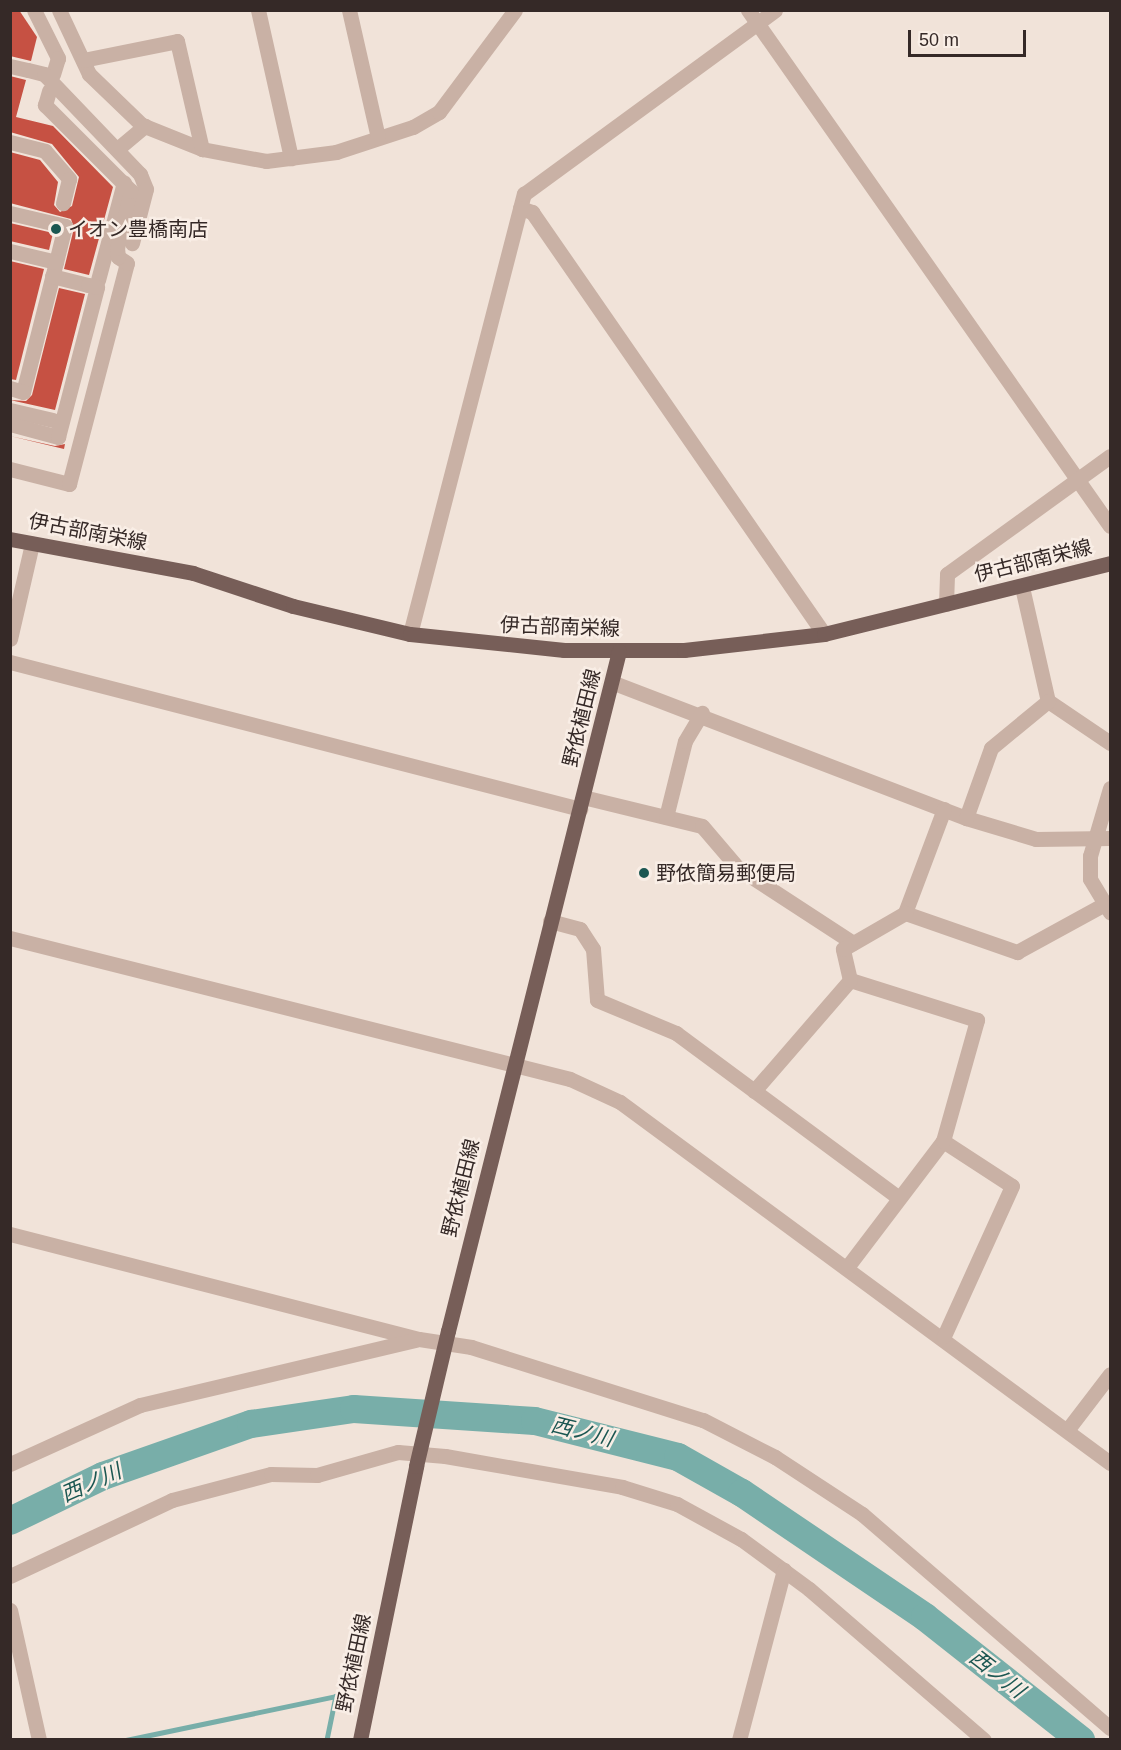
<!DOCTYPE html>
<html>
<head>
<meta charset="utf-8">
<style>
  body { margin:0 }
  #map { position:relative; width:1121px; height:1750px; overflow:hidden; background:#f1e3d9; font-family:Arial,"Noto Sans JP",sans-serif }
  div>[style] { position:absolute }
  .stream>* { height:4.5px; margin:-2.25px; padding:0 2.25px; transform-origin:2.25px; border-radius:2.25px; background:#78aea9 }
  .river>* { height:28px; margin:-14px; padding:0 14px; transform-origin:14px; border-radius:14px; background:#78aea9 }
  .building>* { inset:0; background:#c65143 }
  .minor>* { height:15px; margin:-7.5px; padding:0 7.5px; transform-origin:7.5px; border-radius:7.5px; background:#c9b1a5 }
  .major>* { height:15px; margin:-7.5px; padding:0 7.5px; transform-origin:7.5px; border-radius:7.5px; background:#775e58 }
  .minor-bridge>* { height:15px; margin:-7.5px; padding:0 7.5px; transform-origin:7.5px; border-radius:7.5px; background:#c9b1a5 }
  .major-bridge>* { height:15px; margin:-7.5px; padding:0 7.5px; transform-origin:7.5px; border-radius:7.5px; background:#775e58 }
  .dots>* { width:16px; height:16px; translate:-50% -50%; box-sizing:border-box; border:3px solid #f9eee6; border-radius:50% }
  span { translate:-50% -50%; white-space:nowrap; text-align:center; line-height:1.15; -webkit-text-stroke:5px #f9eee6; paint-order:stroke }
  .poi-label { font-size:20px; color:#352927 }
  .left { translate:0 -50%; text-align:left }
  .street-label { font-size:20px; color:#352927 }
  .water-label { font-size:21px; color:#1c5752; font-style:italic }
  .frame { position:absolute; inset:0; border:12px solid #352927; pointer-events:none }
  .scale { position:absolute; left:908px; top:30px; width:118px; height:27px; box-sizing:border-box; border:3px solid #352927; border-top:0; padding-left:8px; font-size:18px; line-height:21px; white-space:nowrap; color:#352927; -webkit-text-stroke:4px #f9eee6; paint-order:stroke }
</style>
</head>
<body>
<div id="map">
  <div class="stream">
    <i style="left:126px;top:1740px;width:215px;rotate:-11.8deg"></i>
    <i style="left:336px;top:1696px;width:45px;rotate:101.6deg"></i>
  </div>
  <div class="river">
    <i style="left:10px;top:1521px;width:103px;rotate:-25.8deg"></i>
    <i style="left:103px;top:1476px;width:157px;rotate:-19.4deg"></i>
    <i style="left:251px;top:1424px;width:104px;rotate:-8.3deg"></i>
    <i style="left:354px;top:1409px;width:181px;rotate:3.8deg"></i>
    <i style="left:535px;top:1421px;width:147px;rotate:14.1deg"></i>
    <i style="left:678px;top:1457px;width:73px;rotate:29.4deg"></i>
    <i style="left:742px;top:1493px;width:221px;rotate:34.1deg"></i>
    <i style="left:925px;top:1617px;width:199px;rotate:38.3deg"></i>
  </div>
  <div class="building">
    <i style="clip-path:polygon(10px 10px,19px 10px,37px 37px,31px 61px,10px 56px)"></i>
    <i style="clip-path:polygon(10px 76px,26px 80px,16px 117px,53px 126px,113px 187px,89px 275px,64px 269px,74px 228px,71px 219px,10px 203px,10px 152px,40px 160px,58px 182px,54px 205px,60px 212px,72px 206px,79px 177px,52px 144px,10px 132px)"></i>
    <i style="clip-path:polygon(10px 223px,53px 233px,49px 250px,10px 241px)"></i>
    <i style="clip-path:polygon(10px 261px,44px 269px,16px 380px,10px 379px)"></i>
    <i style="clip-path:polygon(59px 288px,85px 294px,55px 410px,10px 400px,26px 401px,32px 395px)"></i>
    <i style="clip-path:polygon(10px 436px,55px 446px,65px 444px,64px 449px)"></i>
  </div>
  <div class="minor">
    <i style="left:34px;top:10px;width:54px;rotate:63.4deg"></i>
    <i style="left:58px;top:58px;width:17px;rotate:107deg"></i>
    <i style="left:59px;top:10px;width:71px;rotate:64.9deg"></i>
    <i style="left:89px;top:74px;width:74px;rotate:43.9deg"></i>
    <i style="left:142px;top:125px;width:65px;rotate:21.8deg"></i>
    <i style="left:202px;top:149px;width:65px;rotate:10.6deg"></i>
    <i style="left:266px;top:161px;width:71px;rotate:-7.3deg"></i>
    <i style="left:336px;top:152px;width:81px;rotate:-18deg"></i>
    <i style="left:413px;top:127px;width:30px;rotate:-30deg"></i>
    <i style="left:439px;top:112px;width:127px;rotate:-53.3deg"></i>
    <i style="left:258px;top:10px;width:152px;rotate:77.4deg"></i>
    <i style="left:349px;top:10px;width:131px;rotate:77.2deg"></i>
    <i style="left:748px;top:10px;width:630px;rotate:54.95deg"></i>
    <i style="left:83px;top:60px;width:96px;rotate:-11.4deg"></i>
    <i style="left:177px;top:41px;width:111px;rotate:77deg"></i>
    <i style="left:10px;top:66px;width:18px;rotate:13deg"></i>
    <i style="left:10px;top:142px;width:36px;rotate:14deg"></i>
    <i style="left:45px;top:151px;width:37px;rotate:49deg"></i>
    <i style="left:69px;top:179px;width:25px;rotate:104deg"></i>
    <i style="left:122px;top:145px;width:30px;rotate:-40deg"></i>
    <i style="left:520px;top:208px;width:13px;rotate:18deg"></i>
    <i style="left:532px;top:212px;width:513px;rotate:55.32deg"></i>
    <i style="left:10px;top:213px;width:57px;rotate:13.3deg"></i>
    <i style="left:65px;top:226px;width:37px;rotate:104deg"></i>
    <i style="left:10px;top:251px;width:47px;rotate:13.4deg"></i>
    <i style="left:56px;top:262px;width:134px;rotate:104.2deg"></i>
    <i style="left:23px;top:392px;width:14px;rotate:-163deg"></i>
    <i style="left:52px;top:276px;width:37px;rotate:14deg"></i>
    <i style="left:98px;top:280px;width:101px;rotate:-75.1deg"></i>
    <i style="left:10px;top:410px;width:44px;rotate:13.1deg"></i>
    <i style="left:10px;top:469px;width:61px;rotate:14.3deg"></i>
    <i style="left:69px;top:484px;width:228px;rotate:-75.3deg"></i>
    <i style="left:127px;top:263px;width:11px;rotate:-146deg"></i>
    <i style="left:118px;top:257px;width:9px;rotate:-96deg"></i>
    <i style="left:117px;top:248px;width:59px;rotate:-76.2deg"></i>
    <i style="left:131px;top:191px;width:122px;rotate:-135deg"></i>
    <i style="left:45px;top:105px;width:15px;rotate:-74deg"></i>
    <i style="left:1022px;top:587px;width:117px;rotate:77.2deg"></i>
    <i style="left:1048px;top:701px;width:75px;rotate:34.1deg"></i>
    <i style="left:946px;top:604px;width:30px;rotate:-88deg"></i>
    <i style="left:947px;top:574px;width:201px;rotate:-35.9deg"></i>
    <i style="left:410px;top:634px;width:455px;rotate:-75.5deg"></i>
    <i style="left:524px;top:194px;width:311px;rotate:-36.2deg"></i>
    <i style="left:10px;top:639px;width:98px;rotate:-77deg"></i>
    <i style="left:10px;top:662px;width:589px;rotate:14.46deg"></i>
    <i style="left:614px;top:683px;width:377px;rotate:21deg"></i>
    <i style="left:966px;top:818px;width:73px;rotate:16.7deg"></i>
    <i style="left:1036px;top:839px;width:74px;rotate:-0.8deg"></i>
    <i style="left:1110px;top:788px;width:71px;rotate:106.4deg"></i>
    <i style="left:1090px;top:856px;width:23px;rotate:90deg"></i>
    <i style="left:1090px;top:879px;width:39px;rotate:59deg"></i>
    <i style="left:583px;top:797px;width:122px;rotate:13.7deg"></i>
    <i style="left:702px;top:826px;width:55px;rotate:49.4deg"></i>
    <i style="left:738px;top:868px;width:137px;rotate:33.1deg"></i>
    <i style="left:944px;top:809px;width:111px;rotate:110.6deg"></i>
    <i style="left:905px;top:913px;width:119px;rotate:19.2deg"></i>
    <i style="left:1017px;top:952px;width:98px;rotate:-28.7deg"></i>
    <i style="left:666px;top:817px;width:78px;rotate:-76deg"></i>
    <i style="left:685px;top:741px;width:33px;rotate:-59deg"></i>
    <i style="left:966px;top:818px;width:74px;rotate:-70.3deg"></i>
    <i style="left:991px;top:748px;width:74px;rotate:-39.5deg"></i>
    <i style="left:550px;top:921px;width:31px;rotate:15deg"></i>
    <i style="left:580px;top:929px;width:24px;rotate:57deg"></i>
    <i style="left:593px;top:949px;width:51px;rotate:85.5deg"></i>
    <i style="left:597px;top:1000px;width:86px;rotate:22.7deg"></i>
    <i style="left:676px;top:1033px;width:277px;rotate:36.5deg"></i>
    <i style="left:10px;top:938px;width:577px;rotate:14.13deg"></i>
    <i style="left:570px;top:1079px;width:55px;rotate:24.7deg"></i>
    <i style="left:620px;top:1102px;width:609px;rotate:36.38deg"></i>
    <i style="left:754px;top:1091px;width:147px;rotate:-49.1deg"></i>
    <i style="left:943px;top:1141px;width:82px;rotate:33.1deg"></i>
    <i style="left:1012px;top:1186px;width:165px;rotate:114.4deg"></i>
    <i style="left:10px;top:1234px;width:422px;rotate:14.4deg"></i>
    <i style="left:419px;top:1339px;width:53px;rotate:8.7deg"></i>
    <i style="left:471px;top:1347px;width:243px;rotate:17.5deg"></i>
    <i style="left:703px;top:1420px;width:81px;rotate:27.2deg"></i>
    <i style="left:775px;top:1457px;width:104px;rotate:33.2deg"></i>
    <i style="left:862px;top:1514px;width:328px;rotate:40.8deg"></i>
    <i style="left:848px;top:1266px;width:157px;rotate:-52.8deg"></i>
    <i style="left:943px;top:1141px;width:126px;rotate:-74.3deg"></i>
    <i style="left:977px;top:1020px;width:133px;rotate:-162.5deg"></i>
    <i style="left:850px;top:980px;width:32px;rotate:-103deg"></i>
    <i style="left:843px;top:949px;width:72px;rotate:-30.1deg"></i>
    <i style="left:1068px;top:1429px;width:69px;rotate:-52.6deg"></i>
    <i style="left:10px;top:1464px;width:143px;rotate:-24.4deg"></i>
    <i style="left:140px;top:1405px;width:284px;rotate:-13.3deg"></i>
    <i style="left:10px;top:1576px;width:179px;rotate:-25.1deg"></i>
    <i style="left:172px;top:1500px;width:102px;rotate:-14.7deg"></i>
    <i style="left:271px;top:1474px;width:46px;rotate:1.2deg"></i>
    <i style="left:317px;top:1475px;width:84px;rotate:-15.9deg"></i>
    <i style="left:398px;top:1452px;width:47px;rotate:4.9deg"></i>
    <i style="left:445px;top:1456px;width:180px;rotate:9.9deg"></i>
    <i style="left:622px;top:1487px;width:58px;rotate:17.2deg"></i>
    <i style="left:677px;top:1504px;width:73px;rotate:28.7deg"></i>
    <i style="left:741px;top:1539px;width:84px;rotate:36.3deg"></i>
    <i style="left:809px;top:1589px;width:231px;rotate:40.8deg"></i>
    <i style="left:10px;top:1610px;width:133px;rotate:77.4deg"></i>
    <i style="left:739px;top:1740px;width:176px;rotate:-75.2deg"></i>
  </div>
  <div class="major">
    <i style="left:10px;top:539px;width:186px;rotate:10.5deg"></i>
    <i style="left:193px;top:573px;width:105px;rotate:18.3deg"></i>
    <i style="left:293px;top:606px;width:120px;rotate:13.5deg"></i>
    <i style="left:410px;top:634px;width:155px;rotate:5.9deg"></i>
    <i style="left:564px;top:650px;width:120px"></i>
    <i style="left:684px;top:650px;width:141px;rotate:-6.5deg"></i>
    <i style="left:824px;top:634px;width:295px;rotate:-13.9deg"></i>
    <i style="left:448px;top:1331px;width:701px;rotate:-75.88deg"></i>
    <i style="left:360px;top:1740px;width:280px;rotate:-78.4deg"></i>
  </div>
  <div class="minor-bridge">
    <i style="left:28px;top:70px;width:16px;rotate:14deg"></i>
    <i style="left:44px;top:74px;width:139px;rotate:46.2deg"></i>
    <i style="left:140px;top:174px;width:16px;rotate:68deg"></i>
    <i style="left:146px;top:189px;width:56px;rotate:104.5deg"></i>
    <i style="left:10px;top:424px;width:50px;rotate:15.2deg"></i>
    <i style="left:58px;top:437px;width:155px;rotate:-75.4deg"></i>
    <i style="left:97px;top:287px;width:9px;rotate:-167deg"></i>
  </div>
  <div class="major-bridge">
    <i style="left:416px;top:1466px;width:139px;rotate:-76.7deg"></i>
  </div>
  <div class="dots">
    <i style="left:56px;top:229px;background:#1c5752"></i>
    <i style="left:644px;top:873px;background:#1c5752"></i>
  </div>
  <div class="poi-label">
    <span class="left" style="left:68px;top:229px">イオン豊橋南店</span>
    <span class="left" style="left:656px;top:873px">野依簡易郵便局</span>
  </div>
  <div class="street-label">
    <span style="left:88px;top:532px;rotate:11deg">伊古部南栄線</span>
    <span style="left:1033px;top:561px;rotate:-14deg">伊古部南栄線</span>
    <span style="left:560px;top:627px;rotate:2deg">伊古部南栄線</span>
    <span style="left:582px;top:718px;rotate:-76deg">野依植田線</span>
    <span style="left:461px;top:1188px;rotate:-76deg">野依植田線</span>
    <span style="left:354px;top:1663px;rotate:-78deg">野依植田線</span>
  </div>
  <div class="water-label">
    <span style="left:582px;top:1432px;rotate:14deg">西ノ川</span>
    <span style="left:91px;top:1483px;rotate:-24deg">西ノ川</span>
    <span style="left:997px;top:1674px;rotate:38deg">西ノ川</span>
  </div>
  <div class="frame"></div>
  <div class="scale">50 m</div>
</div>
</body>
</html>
